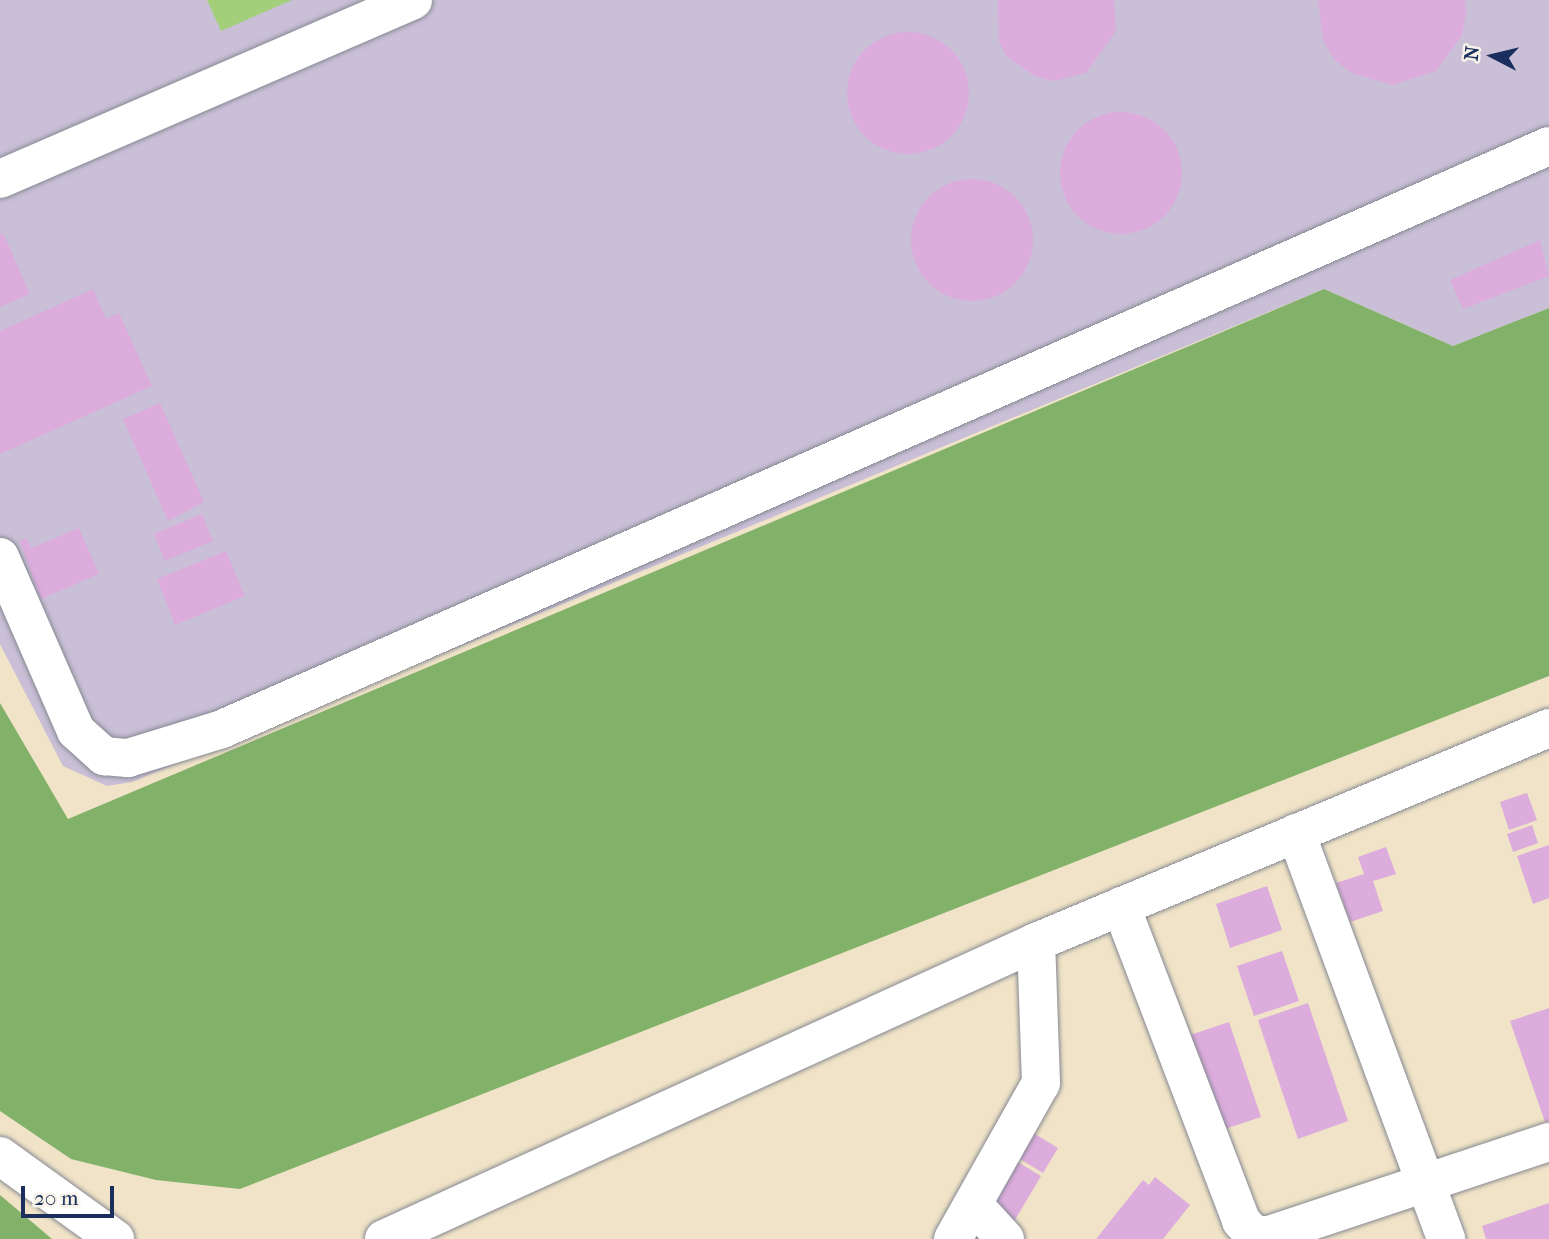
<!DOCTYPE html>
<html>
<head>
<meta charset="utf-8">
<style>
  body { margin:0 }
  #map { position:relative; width:1549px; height:1239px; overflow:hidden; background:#f0e3c7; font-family:"IM FELL French Canon",serif }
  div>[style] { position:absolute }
  .industrial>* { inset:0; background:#c9bfd7 }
  .green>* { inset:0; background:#a3ce7a }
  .forest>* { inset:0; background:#82b16a }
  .building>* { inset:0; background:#dcacdd }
  .round { border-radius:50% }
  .roads { filter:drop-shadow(0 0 2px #868992) drop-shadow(0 0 2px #868992) }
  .minor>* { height:38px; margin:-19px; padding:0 19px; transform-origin:19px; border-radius:19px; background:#fff }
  span { translate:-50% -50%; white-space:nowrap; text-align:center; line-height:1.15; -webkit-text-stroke:5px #f7f3e8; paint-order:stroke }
  .north { position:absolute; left:1458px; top:21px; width:70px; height:70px; -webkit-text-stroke:5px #f7f3e8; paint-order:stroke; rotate:277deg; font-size:19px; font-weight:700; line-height:28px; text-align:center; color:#1b2f5e }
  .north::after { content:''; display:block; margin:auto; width:24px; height:32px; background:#1b2f5e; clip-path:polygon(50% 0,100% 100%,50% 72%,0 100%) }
  .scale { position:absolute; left:21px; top:1186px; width:93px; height:32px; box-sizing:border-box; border:4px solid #1b2f5e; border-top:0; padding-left:9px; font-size:21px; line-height:24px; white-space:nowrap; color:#1b2f5e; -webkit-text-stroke:5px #f7f3e8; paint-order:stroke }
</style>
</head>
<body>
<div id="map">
  <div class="industrial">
    <i style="clip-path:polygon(0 0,1549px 0,1549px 308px,1453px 346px,1324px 289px,132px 782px,107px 786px,63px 766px,0 644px)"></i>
  </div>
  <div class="green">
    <i style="clip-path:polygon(207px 0,292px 0,221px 31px)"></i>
  </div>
  <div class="forest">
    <i style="clip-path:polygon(1324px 289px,1453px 346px,1549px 308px,1549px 676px,240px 1189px,156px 1180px,71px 1159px,0 1111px,0 703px,68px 819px)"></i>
    <i style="clip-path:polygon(0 1195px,52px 1239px,0 1239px)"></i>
  </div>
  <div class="building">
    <i style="clip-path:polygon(998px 0,1114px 0,1116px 31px,1086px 73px,1053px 81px,1036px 77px,1007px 57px,999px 42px)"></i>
    <i style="clip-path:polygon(1318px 0,1465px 0,1466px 13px,1462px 35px,1436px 71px,1393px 85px,1351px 73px,1334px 59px,1323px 40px)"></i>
    <i class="round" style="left:847px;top:32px;width:122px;height:122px"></i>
    <i class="round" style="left:1060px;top:112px;width:122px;height:122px"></i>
    <i class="round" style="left:911px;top:179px;width:122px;height:122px"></i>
    <i style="clip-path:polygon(3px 233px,30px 294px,0 307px,0 234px)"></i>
    <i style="clip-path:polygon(1540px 240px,1549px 276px,1463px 309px,1450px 280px)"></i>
    <i style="clip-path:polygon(93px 289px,106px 319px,119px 313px,152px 386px,0 454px,0 331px)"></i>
    <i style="clip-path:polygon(160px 403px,204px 502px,168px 521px,123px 419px)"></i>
    <i style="clip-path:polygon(202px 514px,213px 541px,165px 561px,154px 534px)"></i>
    <i style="clip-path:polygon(79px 528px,99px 574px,41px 599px,20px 541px,27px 538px,31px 548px)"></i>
    <i style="clip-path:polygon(226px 551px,245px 596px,175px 625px,157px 579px)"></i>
    <i style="clip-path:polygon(1527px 793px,1537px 820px,1509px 830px,1500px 802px)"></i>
    <i style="clip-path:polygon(1532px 825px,1538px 843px,1513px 852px,1507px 834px)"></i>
    <i style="clip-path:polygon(1549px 845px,1549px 898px,1533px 904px,1517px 856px)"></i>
    <i style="clip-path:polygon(1386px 847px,1396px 874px,1373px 881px,1383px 911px,1350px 922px,1336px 883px,1364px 874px,1358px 857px)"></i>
    <i style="clip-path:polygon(1267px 886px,1282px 930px,1230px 948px,1216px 904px)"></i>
    <i style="clip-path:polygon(1282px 951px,1299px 1001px,1254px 1016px,1237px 966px)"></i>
    <i style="clip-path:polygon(1308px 1003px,1348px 1121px,1298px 1139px,1258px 1020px)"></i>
    <i style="clip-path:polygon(1549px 1008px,1549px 1121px,1545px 1122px,1510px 1021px)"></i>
    <i style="clip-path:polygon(1229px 1022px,1261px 1117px,1219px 1131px,1187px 1036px)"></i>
    <i style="clip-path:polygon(1030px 1131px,1058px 1148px,1043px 1173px,1015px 1156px)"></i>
    <i style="clip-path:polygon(1011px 1158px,1041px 1176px,1012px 1225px,986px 1198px)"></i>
    <i style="clip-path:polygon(1155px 1177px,1190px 1205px,1163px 1239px,1096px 1239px,1143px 1180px,1149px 1185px)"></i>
    <i style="clip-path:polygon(1549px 1203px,1549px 1239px,1486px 1239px,1482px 1226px)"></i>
  </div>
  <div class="roads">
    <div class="minor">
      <i style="left:0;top:179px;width:450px;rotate:-23.4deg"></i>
      <i style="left:0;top:557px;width:190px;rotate:66.4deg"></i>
      <i style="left:76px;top:731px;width:38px;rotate:42deg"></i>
      <i style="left:104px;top:756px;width:24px;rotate:5deg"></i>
      <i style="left:128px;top:758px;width:98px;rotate:-17.1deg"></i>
      <i style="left:222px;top:729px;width:1449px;rotate:-23.72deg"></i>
      <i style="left:1296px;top:833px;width:433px;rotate:69.7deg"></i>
      <i style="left:1121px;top:906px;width:337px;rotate:69.1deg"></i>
      <i style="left:1241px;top:1221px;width:16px;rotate:47deg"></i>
      <i style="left:1252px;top:1233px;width:14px;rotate:12deg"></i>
      <i style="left:1266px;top:1236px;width:298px;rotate:-18.4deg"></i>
      <i style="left:0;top:1156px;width:142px;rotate:35.8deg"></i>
      <i style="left:974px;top:1205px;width:46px;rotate:47.6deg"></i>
      <i style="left:384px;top:1239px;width:716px;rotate:-24.49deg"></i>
      <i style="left:1036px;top:942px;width:556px;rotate:-22.64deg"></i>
      <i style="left:953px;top:1239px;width:179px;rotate:-60.6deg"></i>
      <i style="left:1041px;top:1083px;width:141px;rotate:-92deg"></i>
    </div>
  </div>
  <div class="north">N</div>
  <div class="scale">20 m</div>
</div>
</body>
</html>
